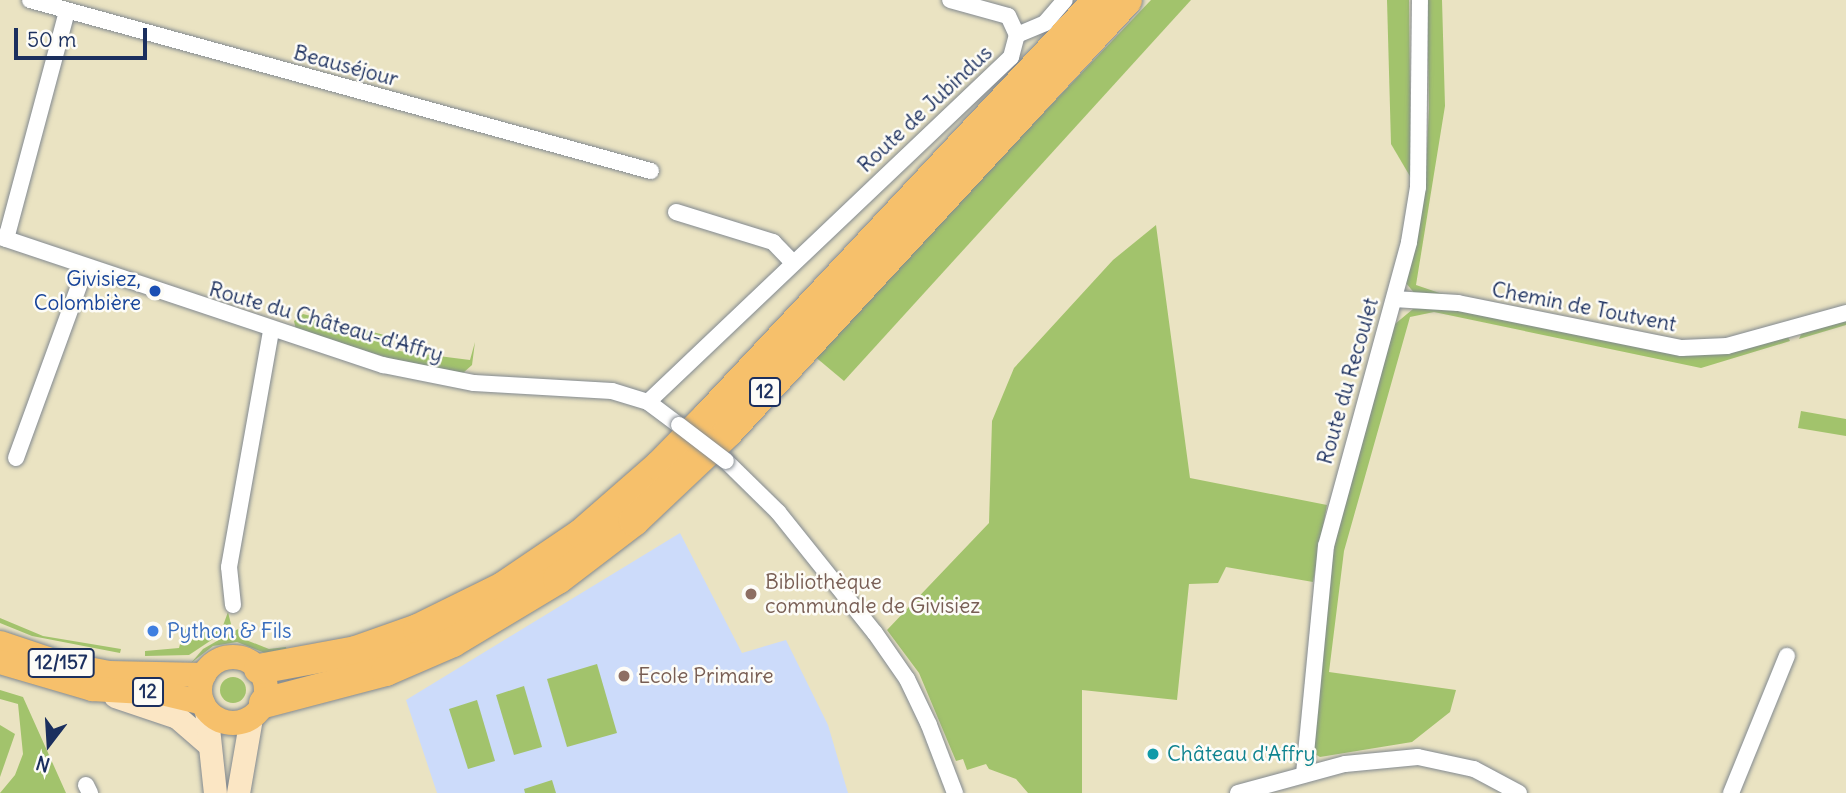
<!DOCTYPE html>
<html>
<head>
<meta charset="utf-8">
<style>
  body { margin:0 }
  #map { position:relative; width:1846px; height:793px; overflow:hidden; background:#eae3c2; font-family:Delius,sans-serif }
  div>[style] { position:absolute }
  .built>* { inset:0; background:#ccdbfa }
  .green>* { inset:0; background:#a2c36c }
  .round { border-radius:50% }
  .roads { filter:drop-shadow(0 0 2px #828990) drop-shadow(0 0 2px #828990) }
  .street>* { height:16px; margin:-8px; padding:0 8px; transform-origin:8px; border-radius:8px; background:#fff }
  .secondary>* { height:23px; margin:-11.5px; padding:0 11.5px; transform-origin:11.5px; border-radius:11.5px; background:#fbe6c4 }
  .primary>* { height:24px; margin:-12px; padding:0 12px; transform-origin:12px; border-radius:12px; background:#f6c06b }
  .primary>.ring { margin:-12px; padding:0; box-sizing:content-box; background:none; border:24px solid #f6c06b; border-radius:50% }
  .highway>* { height:30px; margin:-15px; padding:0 15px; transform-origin:15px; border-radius:15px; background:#f6c06b }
  .bridges { filter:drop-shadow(0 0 2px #828990) drop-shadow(0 0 2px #828990) }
  .street-bridge>* { height:16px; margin:-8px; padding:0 8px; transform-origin:8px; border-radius:8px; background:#fff }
  .dots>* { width:19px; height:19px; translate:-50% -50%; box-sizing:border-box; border:4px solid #fdfcf7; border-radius:50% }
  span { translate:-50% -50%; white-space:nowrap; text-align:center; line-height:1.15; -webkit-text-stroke:5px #fdfcf7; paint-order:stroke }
  .shield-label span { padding:2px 5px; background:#fdfcf7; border:2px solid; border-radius:5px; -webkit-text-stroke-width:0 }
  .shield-label { font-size:19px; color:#1b2f5e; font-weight:700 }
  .street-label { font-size:21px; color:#1b2f5e }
  .transit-label { font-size:21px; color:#164399 }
  .right { translate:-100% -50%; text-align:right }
  .education-label { font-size:21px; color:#785e54 }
  .left { translate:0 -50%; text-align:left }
  .shop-label { font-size:21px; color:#366cbe }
  .culture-label { font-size:21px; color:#0d838f }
  .north { position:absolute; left:14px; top:709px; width:70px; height:70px; -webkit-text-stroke:5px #fdfcf7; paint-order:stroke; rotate:197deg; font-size:19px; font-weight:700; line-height:28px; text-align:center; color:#1b2f5e }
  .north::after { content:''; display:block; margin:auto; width:24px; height:32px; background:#1b2f5e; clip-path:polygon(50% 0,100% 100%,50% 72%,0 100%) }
  .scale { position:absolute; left:14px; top:28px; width:133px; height:32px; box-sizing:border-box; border:4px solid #1b2f5e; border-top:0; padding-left:9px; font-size:21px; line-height:24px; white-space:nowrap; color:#1b2f5e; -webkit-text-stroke:5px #fdfcf7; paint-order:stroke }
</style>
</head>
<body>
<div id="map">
  <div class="built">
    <i style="clip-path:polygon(680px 533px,742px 653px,786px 640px,828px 725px,848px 793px,437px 793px,406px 700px)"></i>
  </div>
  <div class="green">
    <i style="clip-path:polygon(1151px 0,1191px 0,844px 381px,813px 355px)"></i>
    <i style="clip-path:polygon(1387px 0,1409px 0,1411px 178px,1391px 144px)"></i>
    <i style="clip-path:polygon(1427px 0,1442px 0,1445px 106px,1416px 285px,1460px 300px,1415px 294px,1406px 283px,1425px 189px,1429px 108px)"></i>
    <i style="clip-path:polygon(1156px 225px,1190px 478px,1327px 505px,1313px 582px,1226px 567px,1218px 583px,1189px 584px,1177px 700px,1082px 690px,1082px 793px,1028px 793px,1016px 779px,989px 769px,986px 764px,967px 770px,963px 759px,956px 761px,919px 673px,887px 630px,989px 523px,992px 421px,1014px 368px,1113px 260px)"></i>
    <i style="clip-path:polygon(1437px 305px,1681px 353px,1787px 335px,1790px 341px,1701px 368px,1434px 312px,1410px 317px,1344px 551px,1329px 672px,1456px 690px,1450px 712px,1412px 742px,1320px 757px,1313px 753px,1330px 572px,1341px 511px,1395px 324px,1413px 309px)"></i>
    <i style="clip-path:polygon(303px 314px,392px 337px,391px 350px,470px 360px,475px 342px,472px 365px,463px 373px,392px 359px,296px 330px,294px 321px)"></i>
    <i style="clip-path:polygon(1846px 317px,1846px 325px,1799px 339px,1803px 330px)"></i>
    <i style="clip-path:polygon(1801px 411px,1846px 419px,1846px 436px,1798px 428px)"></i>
    <i style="clip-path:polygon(228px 612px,231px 624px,225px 631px,189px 655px,145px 656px,145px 651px,179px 648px,184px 629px,221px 631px)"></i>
    <i style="clip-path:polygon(0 618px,43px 636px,121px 649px,120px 653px,32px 636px,0 623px)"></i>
    <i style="clip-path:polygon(238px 629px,241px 638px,269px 649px,286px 647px,288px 655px,265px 653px,237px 642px,213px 646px,191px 663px,203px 649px)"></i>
    <i style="clip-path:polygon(597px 664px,617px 733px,567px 747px,547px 679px)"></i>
    <i class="round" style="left:220px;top:677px;width:26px;height:26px"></i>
    <i style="clip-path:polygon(524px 686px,542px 747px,514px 755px,496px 695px)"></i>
    <i style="clip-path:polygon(0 690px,23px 697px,66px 793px,0 793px,15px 775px,23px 754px,18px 704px,0 699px)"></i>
    <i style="clip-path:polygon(477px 700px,495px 761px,468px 769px,449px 709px)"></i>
    <i style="clip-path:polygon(0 725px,15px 734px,0 777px)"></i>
    <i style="clip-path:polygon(552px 780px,556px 793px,525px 793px,524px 789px)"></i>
  </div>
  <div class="roads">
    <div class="street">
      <i style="left:30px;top:0;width:644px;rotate:15.4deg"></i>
      <i style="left:1017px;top:35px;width:30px;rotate:-23deg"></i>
      <i style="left:1045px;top:23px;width:30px;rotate:-49deg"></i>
      <i style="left:676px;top:212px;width:102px;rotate:17.2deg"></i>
      <i style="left:773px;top:242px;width:28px;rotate:46deg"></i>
      <i style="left:0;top:237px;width:404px;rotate:18.5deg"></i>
      <i style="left:383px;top:365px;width:93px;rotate:11.2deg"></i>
      <i style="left:474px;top:383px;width:138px;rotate:3.3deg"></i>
      <i style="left:612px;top:391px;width:38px;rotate:17deg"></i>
      <i style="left:648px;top:402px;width:39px;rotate:37deg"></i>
      <i style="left:6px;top:239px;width:236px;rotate:-75deg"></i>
      <i style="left:1394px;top:299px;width:64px;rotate:3.6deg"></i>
      <i style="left:1458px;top:303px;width:228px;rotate:11.4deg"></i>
      <i style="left:1682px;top:348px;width:45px;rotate:-2.5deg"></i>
      <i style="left:1727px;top:346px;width:123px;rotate:-15.5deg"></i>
      <i style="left:648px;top:402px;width:501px;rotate:-43.54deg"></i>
      <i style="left:1011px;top:57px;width:23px;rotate:-75deg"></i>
      <i style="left:1017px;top:35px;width:21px;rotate:-115deg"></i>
      <i style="left:1008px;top:16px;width:60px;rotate:-164.6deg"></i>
      <i style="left:16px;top:458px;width:203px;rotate:-69.9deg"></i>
      <i style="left:726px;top:461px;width:73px;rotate:44.4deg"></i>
      <i style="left:778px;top:512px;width:155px;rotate:51.3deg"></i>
      <i style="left:875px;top:633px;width:56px;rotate:55.2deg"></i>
      <i style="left:907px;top:679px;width:51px;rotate:64.4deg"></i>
      <i style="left:929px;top:725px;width:73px;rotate:69.1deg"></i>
      <i style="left:233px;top:605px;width:38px;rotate:-96deg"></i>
      <i style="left:229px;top:567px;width:240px;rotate:-79.9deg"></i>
      <i style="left:1304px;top:774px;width:229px;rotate:-84.5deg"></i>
      <i style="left:1326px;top:546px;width:315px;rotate:-74.7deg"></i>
      <i style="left:1409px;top:242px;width:56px;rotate:-80.7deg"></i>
      <i style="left:1418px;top:187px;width:187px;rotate:-89.4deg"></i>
      <i style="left:86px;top:785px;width:9px;rotate:63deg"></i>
      <i style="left:1238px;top:793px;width:111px;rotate:-15.2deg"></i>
      <i style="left:1345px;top:764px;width:73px;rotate:-5.5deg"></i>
      <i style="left:1418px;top:757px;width:57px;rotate:12.1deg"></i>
      <i style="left:1474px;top:769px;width:51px;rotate:28.1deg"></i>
      <i style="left:1731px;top:793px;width:148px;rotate:-67.8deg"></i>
    </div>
    <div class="secondary">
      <i style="left:115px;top:696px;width:65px;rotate:18.7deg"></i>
      <i style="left:177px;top:717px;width:41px;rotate:41.1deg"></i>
      <i style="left:206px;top:709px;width:84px;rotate:83.9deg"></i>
      <i style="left:238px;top:793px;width:76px;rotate:-80.2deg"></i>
    </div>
    <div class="primary">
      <i style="left:0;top:643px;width:66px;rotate:18.4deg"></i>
      <i style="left:63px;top:664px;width:47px;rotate:11.1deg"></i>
      <i style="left:109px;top:673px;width:95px;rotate:1.2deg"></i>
      <i class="ring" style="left:200px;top:657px;width:42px;height:42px"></i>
      <i style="left:0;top:662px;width:96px;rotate:16.4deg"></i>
      <i style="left:92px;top:689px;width:70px;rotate:3.3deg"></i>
      <i style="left:162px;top:693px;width:42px;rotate:13.7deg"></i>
    </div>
    <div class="highway">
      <i style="left:259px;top:669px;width:99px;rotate:-10.5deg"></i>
      <i style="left:356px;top:651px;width:66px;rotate:-19.5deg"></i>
      <i style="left:418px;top:629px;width:95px;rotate:-26.3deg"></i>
      <i style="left:503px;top:587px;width:94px;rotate:-34.2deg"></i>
      <i style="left:581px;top:534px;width:103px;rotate:-41.1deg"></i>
      <i style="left:659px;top:466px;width:70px;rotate:-45.6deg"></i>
      <i style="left:708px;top:416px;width:570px;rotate:-46.85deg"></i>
      <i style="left:264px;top:703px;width:126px;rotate:-14.7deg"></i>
      <i style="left:386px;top:671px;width:73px;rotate:-23.4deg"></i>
      <i style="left:453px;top:642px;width:122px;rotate:-31deg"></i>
      <i style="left:558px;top:579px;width:96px;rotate:-37.3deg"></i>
      <i style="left:634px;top:521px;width:129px;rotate:-43.4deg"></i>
      <i style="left:728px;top:432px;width:588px;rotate:-47.27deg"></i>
    </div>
  </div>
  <div class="bridges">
    <div class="street-bridge">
      <i style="left:679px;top:425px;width:59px;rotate:37.5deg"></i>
    </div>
  </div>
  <div class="dots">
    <i style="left:155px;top:291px;background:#1a4fb4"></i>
    <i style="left:751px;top:594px;background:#8d6e63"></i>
    <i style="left:153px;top:631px;background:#3f7fe0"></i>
    <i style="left:624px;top:676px;background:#8d6e63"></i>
    <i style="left:1153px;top:754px;background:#0f9aa8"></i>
  </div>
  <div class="shield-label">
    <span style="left:765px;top:392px">12</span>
    <span style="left:61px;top:663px">12/157</span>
    <span style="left:148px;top:692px">12</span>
  </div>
  <div class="street-label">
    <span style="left:346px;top:66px;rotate:15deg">Beauséjour</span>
    <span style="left:925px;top:109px;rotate:-43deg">Route de Jubindus</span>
    <span style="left:1584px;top:307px;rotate:11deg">Chemin de Toutvent</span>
    <span style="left:326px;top:322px;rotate:16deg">Route du Château-d'Affry</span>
    <span style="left:1348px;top:381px;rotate:-74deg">Route du Recoulet</span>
  </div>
  <div class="transit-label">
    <span class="right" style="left:141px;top:291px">Givisiez,<br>Colombière</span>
  </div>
  <div class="education-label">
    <span class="left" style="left:765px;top:594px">Bibliothèque<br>communale de Givisiez</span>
    <span class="left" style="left:638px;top:676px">Ecole Primaire</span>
  </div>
  <div class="shop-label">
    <span class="left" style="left:167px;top:631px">Python &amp; Fils</span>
  </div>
  <div class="culture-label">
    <span class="left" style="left:1167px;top:754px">Château d'Affry</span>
  </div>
  <div class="north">N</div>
  <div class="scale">50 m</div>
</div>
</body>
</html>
